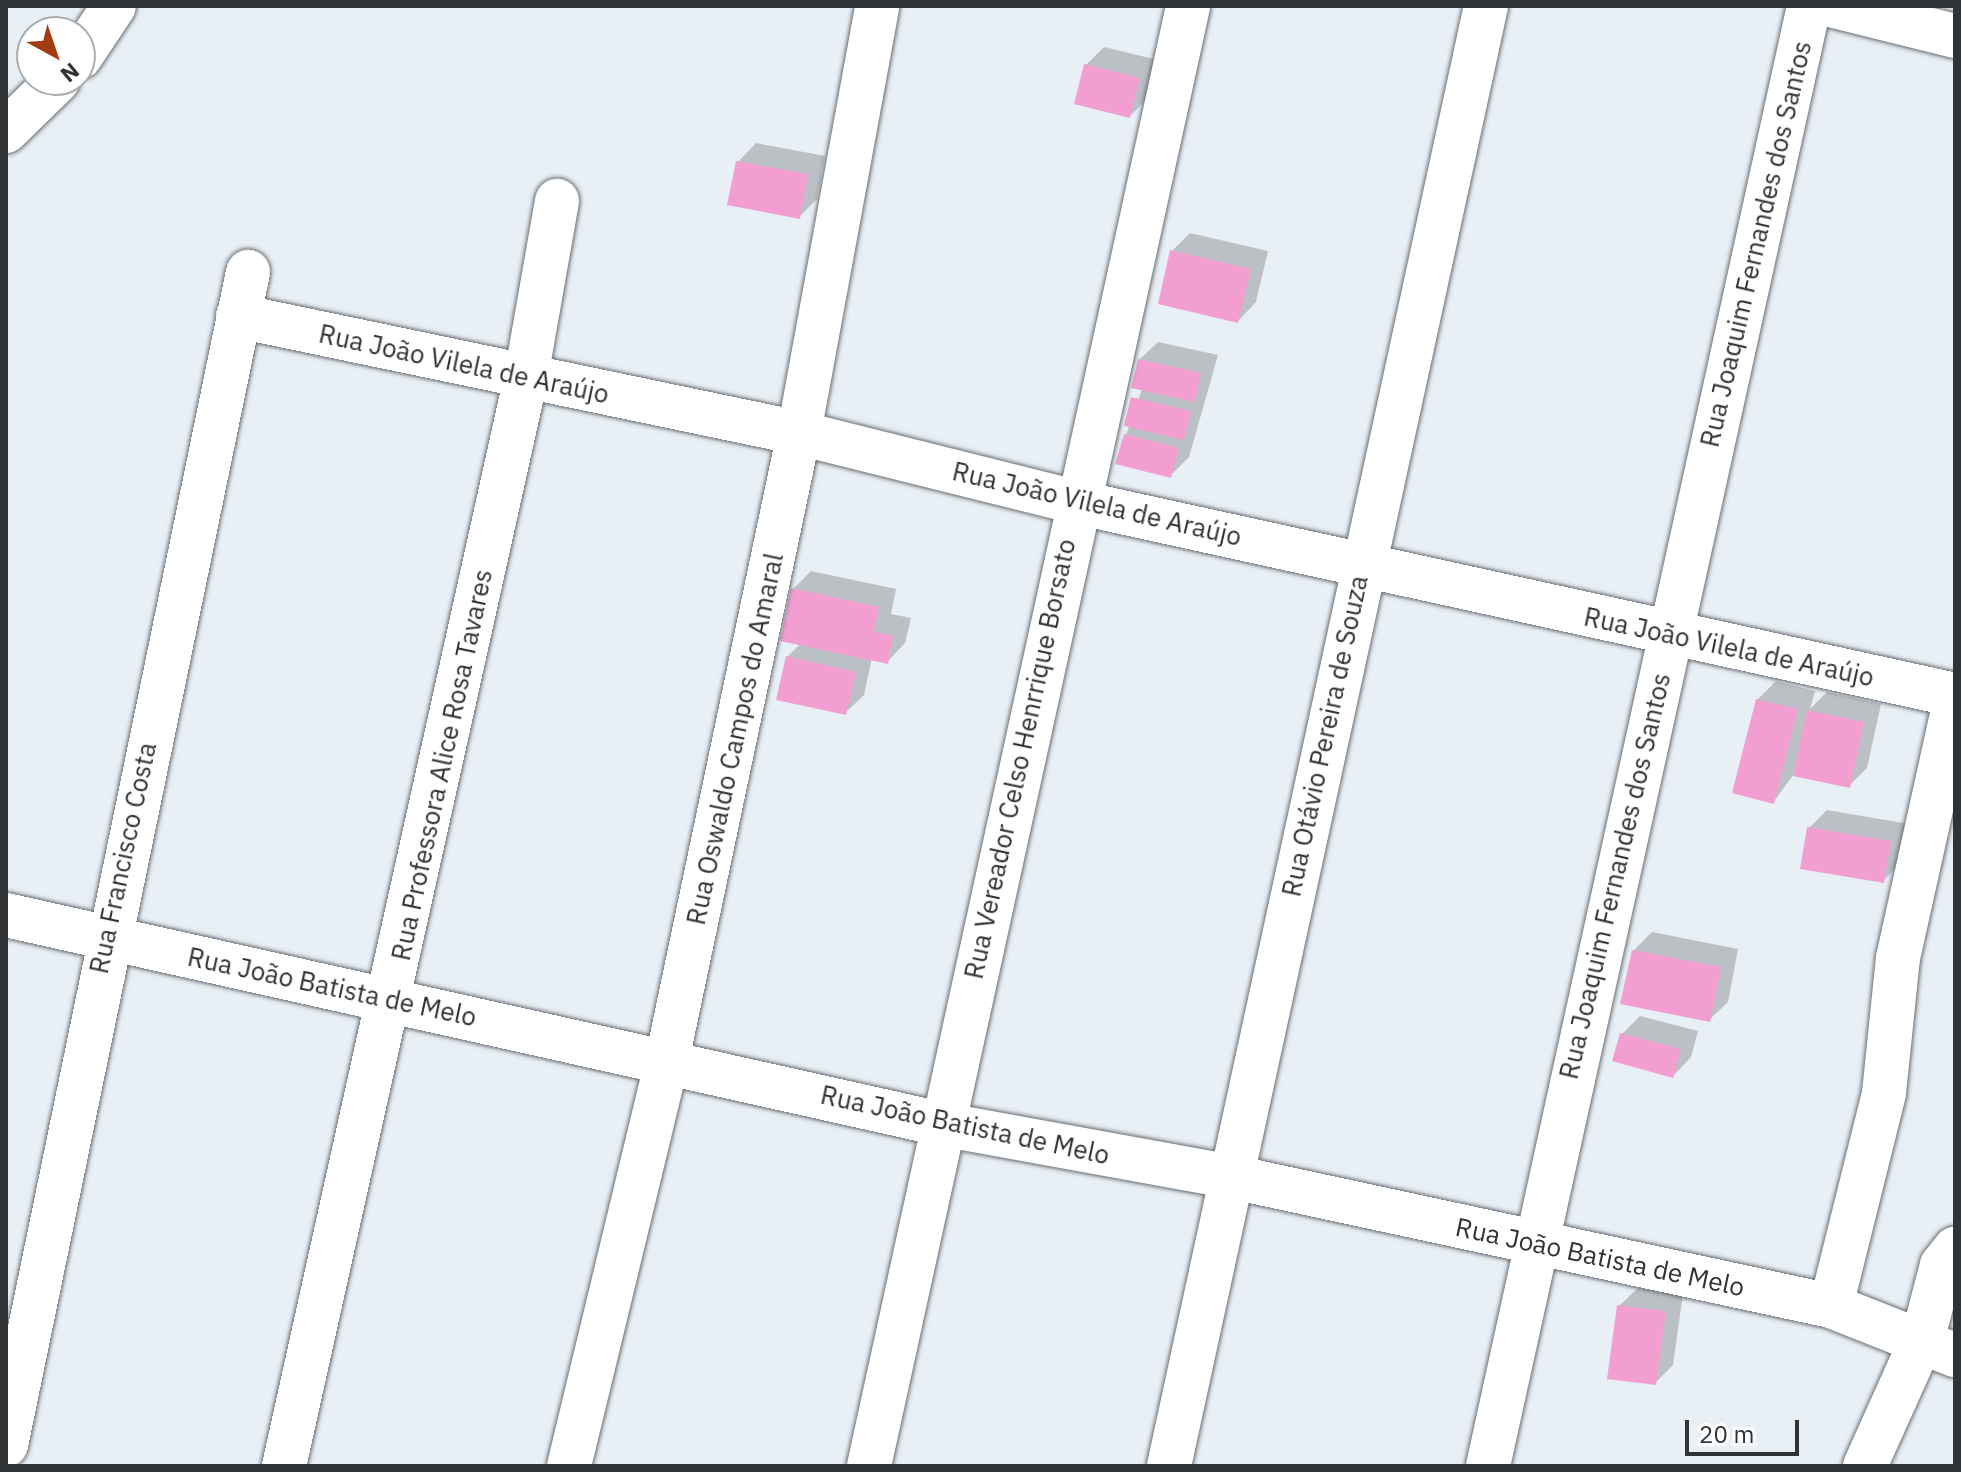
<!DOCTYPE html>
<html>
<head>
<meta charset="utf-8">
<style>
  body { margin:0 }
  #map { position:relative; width:1961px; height:1472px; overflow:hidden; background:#e9f0f5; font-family:"IBM Plex Sans",sans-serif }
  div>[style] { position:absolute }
  .shadow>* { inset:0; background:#0003 }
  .building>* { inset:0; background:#f29ed0 }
  .roads { filter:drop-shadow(0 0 2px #686e73) drop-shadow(0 0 2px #686e73) }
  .minor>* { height:44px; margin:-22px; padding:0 22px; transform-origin:22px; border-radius:22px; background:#fff }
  span { translate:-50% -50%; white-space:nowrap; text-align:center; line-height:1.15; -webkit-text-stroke:8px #fff; paint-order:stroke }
  .street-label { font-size:26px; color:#303335 }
  .frame { position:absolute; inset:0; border:8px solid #303335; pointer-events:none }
  .north { position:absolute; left:16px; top:16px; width:80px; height:80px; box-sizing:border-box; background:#fff; border:2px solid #acadae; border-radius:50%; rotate:140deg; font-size:22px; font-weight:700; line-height:32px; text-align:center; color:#303335 }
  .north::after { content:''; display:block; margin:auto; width:28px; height:36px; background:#a33d11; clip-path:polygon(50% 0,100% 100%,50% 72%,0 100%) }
  .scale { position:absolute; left:1685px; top:1420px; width:114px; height:36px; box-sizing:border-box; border:4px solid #303335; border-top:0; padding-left:10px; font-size:24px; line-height:28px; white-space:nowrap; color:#303335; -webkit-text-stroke:6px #fff; paint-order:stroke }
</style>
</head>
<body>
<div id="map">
  <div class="shadow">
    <i style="clip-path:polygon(1104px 47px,1158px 60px,1148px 98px,1130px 116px,1086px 65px)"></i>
    <i style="clip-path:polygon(756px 143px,825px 156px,817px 199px,799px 217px,738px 162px)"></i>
    <i style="clip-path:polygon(1190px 233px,1268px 251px,1256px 302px,1238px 321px,1172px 251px)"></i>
    <i style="clip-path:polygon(1158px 342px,1218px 355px,1189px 457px,1170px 476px,1126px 435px,1142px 389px,1139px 360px)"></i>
    <i style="clip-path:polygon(811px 571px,896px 589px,891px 614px,911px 618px,905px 643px,887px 662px,872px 658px,864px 695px,845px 713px,787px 657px,801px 643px,793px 589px)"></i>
    <i style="clip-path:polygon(1776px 681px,1815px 691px,1810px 709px,1827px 692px,1881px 704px,1867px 768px,1849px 786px,1794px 774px,1774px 801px,1757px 700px)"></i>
    <i style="clip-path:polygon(1827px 810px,1909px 824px,1902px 862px,1883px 881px,1809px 828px)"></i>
    <i style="clip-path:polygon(1652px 932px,1738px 949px,1728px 1002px,1709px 1020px,1633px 951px)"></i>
    <i style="clip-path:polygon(1640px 1016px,1698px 1031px,1691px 1057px,1673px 1076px,1622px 1034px)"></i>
    <i style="clip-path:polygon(1638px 1288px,1683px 1294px,1673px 1365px,1655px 1383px,1619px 1306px)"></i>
  </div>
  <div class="building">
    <i style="clip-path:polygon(1084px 64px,1140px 78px,1130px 118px,1074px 104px)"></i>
    <i style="clip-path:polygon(736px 161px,808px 174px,800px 219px,727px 205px)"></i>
    <i style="clip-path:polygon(1170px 250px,1251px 269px,1238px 323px,1158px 304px)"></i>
    <i style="clip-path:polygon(1138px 359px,1201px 373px,1195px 402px,1131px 388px)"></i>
    <i style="clip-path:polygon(1131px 397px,1191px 411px,1184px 440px,1124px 426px)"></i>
    <i style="clip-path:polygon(1124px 434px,1179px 448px,1171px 478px,1115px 464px)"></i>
    <i style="clip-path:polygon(791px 588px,879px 607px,874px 632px,893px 636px,888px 664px,780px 641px)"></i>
    <i style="clip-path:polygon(786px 656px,856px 672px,846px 715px,776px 700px)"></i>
    <i style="clip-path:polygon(1756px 699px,1798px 709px,1774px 804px,1732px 793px)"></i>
    <i style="clip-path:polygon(1807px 710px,1864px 722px,1850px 788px,1793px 776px)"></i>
    <i style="clip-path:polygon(1807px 827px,1891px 841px,1884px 883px,1800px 869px)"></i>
    <i style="clip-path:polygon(1632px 950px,1721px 967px,1710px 1022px,1620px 1004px)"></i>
    <i style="clip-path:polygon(1620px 1033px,1681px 1049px,1673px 1078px,1612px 1061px)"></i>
    <i style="clip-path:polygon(1617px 1305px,1666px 1311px,1656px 1385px,1607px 1379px)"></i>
  </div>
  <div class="roads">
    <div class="minor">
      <i style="left:1834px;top:6px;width:125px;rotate:13.9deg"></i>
      <i style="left:80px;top:57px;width:61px;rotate:-56.3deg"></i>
      <i style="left:6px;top:131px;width:73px;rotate:-44.4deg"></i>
      <i style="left:238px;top:316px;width:573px;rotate:11.78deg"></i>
      <i style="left:799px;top:433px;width:285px;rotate:14deg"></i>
      <i style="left:1076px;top:502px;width:900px;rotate:12.38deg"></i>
      <i style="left:6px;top:915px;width:958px;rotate:12.6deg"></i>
      <i style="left:941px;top:1124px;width:292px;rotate:10.3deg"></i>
      <i style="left:1228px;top:1176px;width:617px;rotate:12.17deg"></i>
      <i style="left:1831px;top:1306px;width:133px;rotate:21.6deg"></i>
      <i style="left:1831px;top:1306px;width:219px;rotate:-76deg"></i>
      <i style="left:1884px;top:1093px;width:136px;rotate:-84.1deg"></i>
      <i style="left:1898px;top:958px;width:264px;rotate:-77.5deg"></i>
      <i style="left:6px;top:1445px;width:1198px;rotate:-78.34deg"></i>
      <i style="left:284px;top:1466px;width:1116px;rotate:-77.47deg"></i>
      <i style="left:526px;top:377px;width:179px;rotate:-80deg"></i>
      <i style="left:569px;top:1466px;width:418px;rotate:-76.4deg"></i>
      <i style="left:667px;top:1060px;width:641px;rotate:-78.11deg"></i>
      <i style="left:799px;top:433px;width:434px;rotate:-79.6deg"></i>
      <i style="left:869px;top:1466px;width:1494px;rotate:-77.67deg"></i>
      <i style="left:1169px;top:1466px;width:1494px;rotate:-77.75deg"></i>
      <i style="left:1488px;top:1466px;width:1495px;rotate:-77.6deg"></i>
      <i style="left:1865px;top:1466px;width:141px;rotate:-65.8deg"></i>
      <i style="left:1923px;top:1337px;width:74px;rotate:-75.2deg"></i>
      <i style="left:1942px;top:1265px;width:21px;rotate:-51deg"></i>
    </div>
  </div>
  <div class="street-label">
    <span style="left:1756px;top:244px;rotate:-77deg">Rua Joaquim Fernandes dos Santos</span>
    <span style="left:464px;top:364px;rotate:12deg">Rua João Vilela de Araújo</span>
    <span style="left:1097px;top:504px;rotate:13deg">Rua João Vilela de Araújo</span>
    <span style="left:1729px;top:647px;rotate:12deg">Rua João Vilela de Araújo</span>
    <span style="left:1325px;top:736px;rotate:-78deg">Rua Otávio Pereira de Souza</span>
    <span style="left:735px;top:739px;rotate:-78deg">Rua Oswaldo Campos do Amaral</span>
    <span style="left:1020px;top:759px;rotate:-78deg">Rua Vereador Celso Henrrique Borsato</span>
    <span style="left:442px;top:765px;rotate:-78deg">Rua Professora Alice Rosa Tavares</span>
    <span style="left:123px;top:858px;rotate:-78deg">Rua Francisco Costa</span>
    <span style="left:1615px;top:876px;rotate:-77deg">Rua Joaquim Fernandes dos Santos</span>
    <span style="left:332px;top:987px;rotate:12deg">Rua João Batista de Melo</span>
    <span style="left:965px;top:1125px;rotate:12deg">Rua João Batista de Melo</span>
    <span style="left:1600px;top:1257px;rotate:12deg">Rua João Batista de Melo</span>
  </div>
  <div class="frame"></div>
  <div class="north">N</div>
  <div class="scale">20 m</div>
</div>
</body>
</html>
